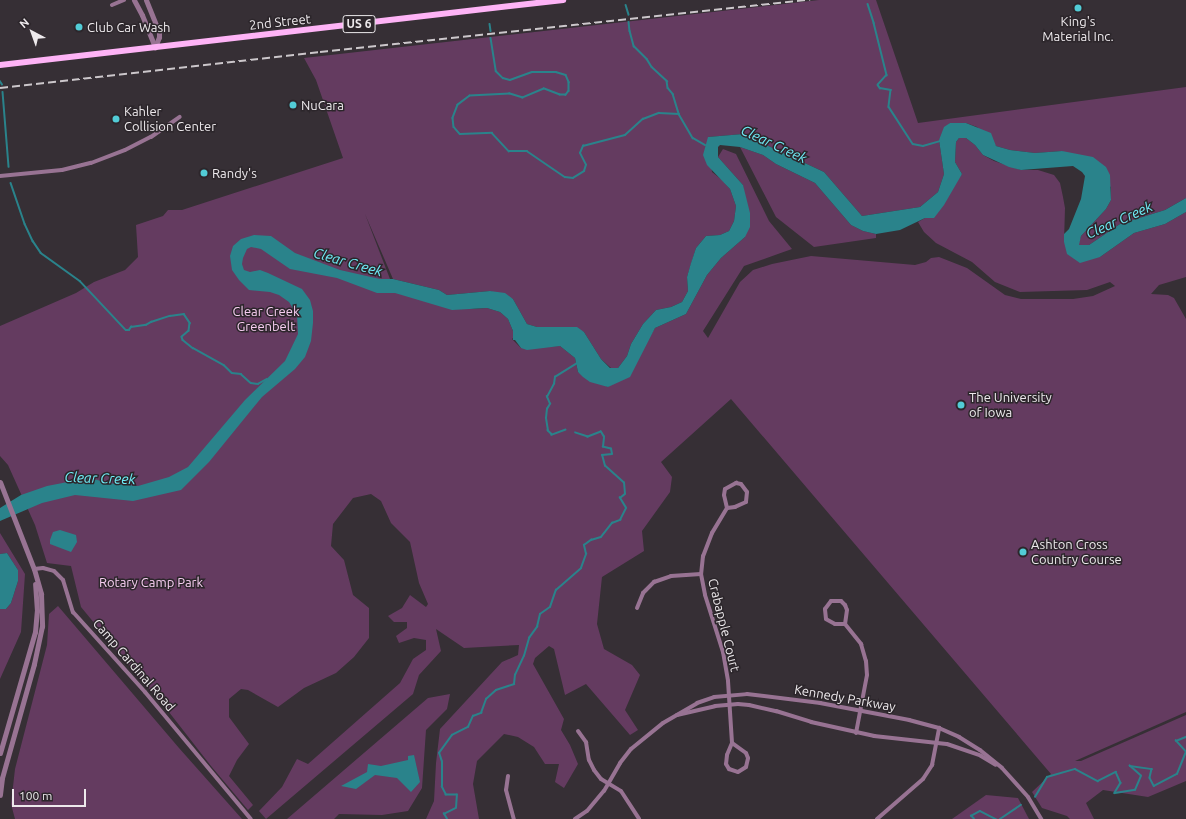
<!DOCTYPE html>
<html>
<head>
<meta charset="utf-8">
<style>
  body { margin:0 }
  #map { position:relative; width:1186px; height:819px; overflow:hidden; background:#362f35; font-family:Ubuntu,sans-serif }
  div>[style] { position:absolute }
  .green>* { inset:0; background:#643b60 }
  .water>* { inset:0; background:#2a838b }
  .stream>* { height:1.5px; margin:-0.75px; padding:0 0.75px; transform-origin:0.75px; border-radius:0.75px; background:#2a838b }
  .minor>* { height:4px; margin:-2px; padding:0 2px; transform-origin:2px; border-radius:2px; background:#987393 }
  .tertiary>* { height:5px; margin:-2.5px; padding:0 2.5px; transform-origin:2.5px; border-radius:2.5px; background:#987393 }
  .primary>* { height:6px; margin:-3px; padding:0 3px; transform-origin:3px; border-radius:3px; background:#feb3f6 }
  .rail>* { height:1.5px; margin-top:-0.75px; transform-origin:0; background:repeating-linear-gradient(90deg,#ccc7cb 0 8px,transparent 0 12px) }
  .dots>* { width:11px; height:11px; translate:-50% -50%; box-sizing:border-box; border:2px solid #2c262b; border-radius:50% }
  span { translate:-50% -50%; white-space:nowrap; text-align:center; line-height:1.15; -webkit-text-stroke:3px #2c262b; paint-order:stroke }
  .shield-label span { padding:1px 3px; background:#2c262b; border:1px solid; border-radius:3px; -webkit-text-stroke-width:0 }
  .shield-label { font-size:12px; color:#ede9ec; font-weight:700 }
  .street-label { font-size:13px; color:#ede9ec }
  .poi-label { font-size:13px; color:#ede9ec }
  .left { translate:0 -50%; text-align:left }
  .park-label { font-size:13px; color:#f7cdf1 }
  .water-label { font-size:14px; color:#70eef9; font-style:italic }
  .north { position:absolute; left:12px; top:12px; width:40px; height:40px; -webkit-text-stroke:3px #2c262b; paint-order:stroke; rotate:319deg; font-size:11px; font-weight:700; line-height:16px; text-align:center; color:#ede9ec }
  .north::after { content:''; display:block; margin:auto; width:14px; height:18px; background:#ede9ec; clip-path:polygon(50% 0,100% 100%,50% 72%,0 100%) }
  .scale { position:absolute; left:12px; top:789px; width:74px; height:18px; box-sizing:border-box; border:2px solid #ede9ec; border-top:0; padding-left:5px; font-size:12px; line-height:14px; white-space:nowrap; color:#ede9ec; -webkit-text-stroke:3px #2c262b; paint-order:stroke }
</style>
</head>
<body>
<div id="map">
  <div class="green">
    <i style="clip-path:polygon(819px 0,876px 0,918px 123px,1186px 87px,1186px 198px,1165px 210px,1120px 224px,1089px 245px,1078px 245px,1081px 236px,1106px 209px,1111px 200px,1111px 187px,1062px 151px,1035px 153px,1010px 150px,996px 146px,977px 127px,966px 123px,950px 123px,939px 140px,944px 174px,938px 192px,920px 207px,862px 216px,824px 172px,743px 134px,708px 137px,712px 172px,722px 180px,730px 189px,736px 206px,734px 221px,729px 231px,720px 235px,706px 236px,696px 248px,687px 277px,688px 291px,682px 302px,671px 307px,656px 310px,643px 324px,631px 344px,627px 356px,618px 368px,611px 368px,601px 359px,584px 332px,568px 327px,537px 327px,527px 324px,513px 299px,490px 291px,447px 295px,439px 290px,393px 279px,365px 214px,395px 292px,435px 304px,474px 309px,487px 308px,500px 312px,508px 319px,513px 331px,514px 337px,512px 339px,521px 348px,560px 346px,575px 358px,578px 372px,608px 387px,649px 338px,655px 328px,686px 314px,707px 275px,721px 258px,745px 237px,743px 185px,718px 157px,723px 149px,736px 154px,769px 221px,792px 249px,744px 266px,703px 331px,708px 338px,740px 282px,753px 270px,772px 264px,811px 256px,915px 265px,926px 262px,931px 258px,939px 257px,967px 268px,1005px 295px,1021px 299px,1073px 299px,1093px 296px,1115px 286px,1110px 282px,1087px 290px,1020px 292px,995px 282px,972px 262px,936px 243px,924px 232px,918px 222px,925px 218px,962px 174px,955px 162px,956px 142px,959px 138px,966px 138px,975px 145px,983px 155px,994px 161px,1021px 170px,1038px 170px,1054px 175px,1060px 183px,1063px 197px,1065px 208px,1064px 242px,1100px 257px,1134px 233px,1165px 224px,1186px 212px,1186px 277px,1159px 285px,1151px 294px,1168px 295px,1174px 298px,1186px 319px,1186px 712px,1075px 761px,1081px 761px,1186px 715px,1186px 781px,1148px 797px,1103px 790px,1086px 803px,1094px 819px,1070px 819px,1067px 816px,1042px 808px,1032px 792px,1051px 774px,731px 399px,661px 462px,672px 477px,670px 492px,642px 531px,644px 551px,602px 577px,597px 624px,604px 649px,632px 665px,640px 675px,625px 710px,638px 730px,630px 735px,586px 684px,565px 695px,554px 649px,549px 646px,535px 658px,533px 664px,564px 719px,561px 730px,570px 745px,578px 764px,564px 788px,555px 782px,559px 764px,545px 764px,534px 747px,518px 737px,504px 734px,477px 761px,473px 784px,479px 819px,426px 819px,434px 801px,436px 763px,440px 729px,502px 662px,518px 655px,519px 645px,464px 648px,436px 629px,441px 651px,419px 675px,413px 694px,266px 819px,259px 811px,282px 787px,297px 759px,308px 764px,400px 683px,413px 659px,426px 650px,426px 640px,414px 638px,399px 643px,396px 636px,407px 628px,407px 622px,394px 622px,388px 616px,402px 608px,410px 595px,426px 607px,428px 604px,419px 583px,410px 542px,391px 523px,381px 501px,371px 494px,353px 498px,333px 524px,331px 546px,344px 560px,353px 595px,369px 608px,369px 638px,354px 657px,336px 673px,304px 688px,278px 707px,248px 690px,241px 689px,229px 699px,229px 717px,249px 744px,237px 760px,229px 776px,253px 805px,248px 810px,211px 766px,158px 698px,142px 681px,81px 607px,71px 566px,47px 563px,35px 525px,8px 465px,0 456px,0 326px,76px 293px,94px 282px,125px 270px,138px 257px,136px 225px,163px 216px,168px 210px,182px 210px,343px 158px,316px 80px,304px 58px)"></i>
    <i style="clip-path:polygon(740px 147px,763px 155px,776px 164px,815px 183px,851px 225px,863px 231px,876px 234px,876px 238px,814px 247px,776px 217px)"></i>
    <i style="clip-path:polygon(0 533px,25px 574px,21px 632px,0 679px,0 609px,6px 609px,11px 603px,18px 581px,18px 570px,7px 553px,0 554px)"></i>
    <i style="clip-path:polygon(58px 606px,179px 748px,242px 819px,15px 819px,11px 804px,15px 769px,47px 645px,49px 614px)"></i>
    <i style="clip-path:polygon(450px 694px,447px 709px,426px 730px,422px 788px,408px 811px,382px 815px,339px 814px,334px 819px,287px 819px,428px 698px)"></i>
    <i style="clip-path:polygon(986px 795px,1018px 798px,1029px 819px,952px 819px)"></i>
  </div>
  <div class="water">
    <i style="clip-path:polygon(950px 123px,966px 123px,991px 133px,996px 146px,1010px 150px,1035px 153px,1062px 151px,1093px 157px,1106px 167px,1110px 175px,1111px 200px,1106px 209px,1081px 236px,1079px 245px,1089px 245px,1120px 224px,1165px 210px,1186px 198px,1186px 212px,1165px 224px,1134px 233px,1100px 257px,1080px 263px,1067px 254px,1064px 242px,1064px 234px,1069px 229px,1081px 199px,1085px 176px,1082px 172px,1073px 166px,1021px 170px,1009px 167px,983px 155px,975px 145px,966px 138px,959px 138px,956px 142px,955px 162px,962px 174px,944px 205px,934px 218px,925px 218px,900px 230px,876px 234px,863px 231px,851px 225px,815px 183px,776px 164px,763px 155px,740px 147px,720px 145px,718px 147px,718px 157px,743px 185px,750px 213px,750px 227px,745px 237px,721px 258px,707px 275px,686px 314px,655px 328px,630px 377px,608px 387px,590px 382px,583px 377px,578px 372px,575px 358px,560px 346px,527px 350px,521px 348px,515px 340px,513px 340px,513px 331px,508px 319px,500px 312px,487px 308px,452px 310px,395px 293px,377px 293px,337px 278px,290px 269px,261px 249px,251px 247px,247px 249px,243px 258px,242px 264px,244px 270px,250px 272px,260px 270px,268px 273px,302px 289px,310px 300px,313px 311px,313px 323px,311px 341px,305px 357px,295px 369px,262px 397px,209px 462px,181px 490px,133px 501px,75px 495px,42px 503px,0 521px,0 508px,21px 495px,47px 486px,78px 480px,83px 476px,108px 483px,138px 486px,169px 477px,188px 467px,245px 400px,285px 361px,298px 334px,297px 315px,289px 302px,279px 295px,270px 292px,249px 290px,239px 280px,232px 270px,230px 256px,233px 246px,241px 239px,254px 235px,271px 236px,295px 253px,340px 270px,380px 279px,393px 279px,439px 290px,447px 295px,490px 291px,505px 293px,513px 299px,527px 324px,537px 327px,577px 327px,584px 332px,601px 359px,610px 368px,618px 368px,627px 356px,631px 344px,643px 324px,656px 310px,671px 307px,682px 302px,688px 291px,687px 277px,691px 263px,696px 248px,706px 236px,720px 235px,729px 231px,734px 221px,736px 206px,730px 189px,707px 165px,703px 155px,708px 137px,743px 134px,824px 172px,862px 216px,920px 207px,938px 192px,944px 174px,939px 140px,944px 127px)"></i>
    <i style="clip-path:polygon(60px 530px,76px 535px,77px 542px,71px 552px,50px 544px,50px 540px,53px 532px)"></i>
    <i style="clip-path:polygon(7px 553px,18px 570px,18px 581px,11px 603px,6px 609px,0 609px,0 554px)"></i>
    <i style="clip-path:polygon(414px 755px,420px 782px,411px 792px,397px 778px,375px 775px,356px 789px,341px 786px,367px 772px,368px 764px,381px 766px,408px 760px,408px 756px)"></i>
  </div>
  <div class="stream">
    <i style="left:868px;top:4px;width:20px;rotate:72deg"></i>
    <i style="left:874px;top:23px;width:54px;rotate:76deg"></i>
    <i style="left:887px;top:75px;width:13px;rotate:132deg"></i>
    <i style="left:878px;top:85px;width:4px;rotate:56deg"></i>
    <i style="left:880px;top:88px;width:11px;rotate:10deg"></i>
    <i style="left:891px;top:90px;width:17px;rotate:97deg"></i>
    <i style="left:889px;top:107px;width:44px;rotate:57deg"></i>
    <i style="left:913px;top:144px;width:10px;rotate:11deg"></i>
    <i style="left:923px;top:146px;width:18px;rotate:-16deg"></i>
    <i style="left:626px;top:5px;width:10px;rotate:73deg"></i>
    <i style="left:629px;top:22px;width:9px;rotate:84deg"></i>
    <i style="left:630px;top:31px;width:16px;rotate:75deg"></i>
    <i style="left:634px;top:46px;width:18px;rotate:45deg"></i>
    <i style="left:647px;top:59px;width:9px;rotate:58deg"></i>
    <i style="left:652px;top:67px;width:21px;rotate:43deg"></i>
    <i style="left:667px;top:81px;width:7px;rotate:82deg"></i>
    <i style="left:668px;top:88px;width:8px;rotate:50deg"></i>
    <i style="left:673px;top:94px;width:21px;rotate:73deg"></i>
    <i style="left:490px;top:24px;width:7px;rotate:82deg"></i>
    <i style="left:491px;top:38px;width:33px;rotate:81deg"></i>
    <i style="left:496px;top:71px;width:10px;rotate:45deg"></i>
    <i style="left:503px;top:78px;width:7px;rotate:16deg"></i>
    <i style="left:510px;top:80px;width:23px;rotate:-20deg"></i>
    <i style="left:532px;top:72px;width:24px"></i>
    <i style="left:556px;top:72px;width:10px;rotate:17deg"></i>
    <i style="left:566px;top:75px;width:8px;rotate:67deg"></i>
    <i style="left:569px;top:82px;width:9px;rotate:90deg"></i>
    <i style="left:569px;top:91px;width:5px;rotate:127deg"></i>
    <i style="left:566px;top:95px;width:6px;rotate:180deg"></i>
    <i style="left:560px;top:95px;width:17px;rotate:-159deg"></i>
    <i style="left:544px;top:89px;width:23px;rotate:157deg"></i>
    <i style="left:523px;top:98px;width:14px;rotate:-163deg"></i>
    <i style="left:510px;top:94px;width:40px;rotate:177.1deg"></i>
    <i style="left:470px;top:96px;width:15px;rotate:143deg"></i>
    <i style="left:458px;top:105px;width:14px;rotate:111deg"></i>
    <i style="left:453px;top:118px;width:9px;rotate:84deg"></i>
    <i style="left:454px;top:127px;width:9px;rotate:49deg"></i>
    <i style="left:460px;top:134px;width:32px;rotate:-2deg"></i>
    <i style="left:492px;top:133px;width:25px;rotate:47deg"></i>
    <i style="left:509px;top:151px;width:18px"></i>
    <i style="left:527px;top:151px;width:46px;rotate:34.4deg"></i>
    <i style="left:565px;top:177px;width:8px;rotate:7deg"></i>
    <i style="left:573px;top:178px;width:13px;rotate:-32deg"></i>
    <i style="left:584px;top:171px;width:6px;rotate:-72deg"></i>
    <i style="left:586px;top:165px;width:13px;rotate:-117deg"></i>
    <i style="left:580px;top:153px;width:8px;rotate:-67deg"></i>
    <i style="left:583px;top:146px;width:43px;rotate:-14.7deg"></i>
    <i style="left:625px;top:135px;width:24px;rotate:-42deg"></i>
    <i style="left:643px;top:119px;width:17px;rotate:-21deg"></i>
    <i style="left:659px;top:113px;width:20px;rotate:3deg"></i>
    <i style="left:679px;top:114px;width:28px;rotate:60deg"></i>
    <i style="left:693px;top:138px;width:14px;rotate:30deg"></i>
    <i style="left:0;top:81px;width:4px;rotate:56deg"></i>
    <i style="left:3px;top:92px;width:75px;rotate:85.4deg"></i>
    <i style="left:11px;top:183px;width:43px;rotate:71.1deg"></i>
    <i style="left:25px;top:224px;width:19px;rotate:65deg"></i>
    <i style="left:33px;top:241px;width:14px;rotate:56deg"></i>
    <i style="left:41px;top:253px;width:48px;rotate:35.7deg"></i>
    <i style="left:80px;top:281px;width:67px;rotate:46.8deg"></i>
    <i style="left:126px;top:330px;width:3px"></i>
    <i style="left:129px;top:330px;width:4px;rotate:-56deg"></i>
    <i style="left:131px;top:327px;width:15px;rotate:-8deg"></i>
    <i style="left:146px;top:325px;width:6px;rotate:-31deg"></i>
    <i style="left:151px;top:322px;width:20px;rotate:-18deg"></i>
    <i style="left:170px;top:316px;width:14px;rotate:-8deg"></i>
    <i style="left:184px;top:314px;width:11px;rotate:56deg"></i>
    <i style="left:190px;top:323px;width:8px;rotate:97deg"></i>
    <i style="left:189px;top:331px;width:9px;rotate:139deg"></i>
    <i style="left:182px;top:337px;width:3px;rotate:72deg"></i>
    <i style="left:183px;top:340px;width:13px;rotate:39deg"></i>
    <i style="left:193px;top:348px;width:35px;rotate:29deg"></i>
    <i style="left:224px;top:365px;width:11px;rotate:45deg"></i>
    <i style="left:232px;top:373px;width:9px;rotate:6deg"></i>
    <i style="left:241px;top:374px;width:13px;rotate:42deg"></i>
    <i style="left:251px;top:383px;width:7px;rotate:8deg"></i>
    <i style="left:258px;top:384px;width:10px;rotate:-29deg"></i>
    <i style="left:566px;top:430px;width:15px;rotate:160deg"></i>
    <i style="left:552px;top:435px;width:6px;rotate:-135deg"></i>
    <i style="left:548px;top:431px;width:13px;rotate:-99deg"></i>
    <i style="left:546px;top:418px;width:9px;rotate:-84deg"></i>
    <i style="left:547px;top:409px;width:6px;rotate:-59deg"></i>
    <i style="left:550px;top:404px;width:8px;rotate:-113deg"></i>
    <i style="left:547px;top:397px;width:15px;rotate:-62deg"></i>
    <i style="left:554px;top:384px;width:7px;rotate:-82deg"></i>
    <i style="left:555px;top:377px;width:26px;rotate:-32deg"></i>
    <i style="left:1035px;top:797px;width:23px;rotate:-59deg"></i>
    <i style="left:1047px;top:777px;width:29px;rotate:-16deg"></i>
    <i style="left:1075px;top:769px;width:26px;rotate:28deg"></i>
    <i style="left:1098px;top:781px;width:20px;rotate:-27deg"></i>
    <i style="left:1116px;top:772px;width:12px;rotate:66deg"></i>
    <i style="left:1121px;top:783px;width:12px;rotate:121deg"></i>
    <i style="left:1115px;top:793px;width:20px;rotate:-9deg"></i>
    <i style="left:1135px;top:790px;width:15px;rotate:-67deg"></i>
    <i style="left:1141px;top:776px;width:15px;rotate:-138deg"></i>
    <i style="left:1130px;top:766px;width:22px;rotate:8deg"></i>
    <i style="left:1152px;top:769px;width:9px;rotate:103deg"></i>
    <i style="left:1150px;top:778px;width:9px;rotate:63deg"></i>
    <i style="left:1154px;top:786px;width:26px;rotate:-28deg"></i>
    <i style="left:1177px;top:774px;width:24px;rotate:-68deg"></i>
    <i style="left:1186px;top:752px;width:15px;rotate:-132deg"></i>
    <i style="left:1176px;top:741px;width:11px;rotate:-22deg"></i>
    <i style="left:447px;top:819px;width:6px;rotate:-121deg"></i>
    <i style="left:444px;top:814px;width:13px;rotate:-27deg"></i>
    <i style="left:456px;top:808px;width:13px;rotate:-86deg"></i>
    <i style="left:457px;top:795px;width:11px;rotate:180deg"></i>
    <i style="left:446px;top:795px;width:9px;rotate:-117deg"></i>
    <i style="left:442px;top:787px;width:25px;rotate:-90deg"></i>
    <i style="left:442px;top:762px;width:9px;rotate:-108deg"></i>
    <i style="left:439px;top:753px;width:22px;rotate:-54deg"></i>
    <i style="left:452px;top:735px;width:18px;rotate:-27deg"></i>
    <i style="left:468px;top:727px;width:12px;rotate:-66deg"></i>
    <i style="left:473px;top:716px;width:9px;rotate:-21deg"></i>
    <i style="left:481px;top:713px;width:15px;rotate:-70deg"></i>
    <i style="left:486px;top:699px;width:13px;rotate:-42deg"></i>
    <i style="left:496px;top:690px;width:19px;rotate:-18deg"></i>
    <i style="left:514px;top:684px;width:9px;rotate:-84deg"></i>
    <i style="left:515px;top:675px;width:21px;rotate:-65deg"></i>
    <i style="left:524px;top:656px;width:19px;rotate:-74deg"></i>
    <i style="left:529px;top:638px;width:14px;rotate:-54deg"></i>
    <i style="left:537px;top:627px;width:13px;rotate:-77deg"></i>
    <i style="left:540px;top:614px;width:12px;rotate:-35deg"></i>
    <i style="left:550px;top:607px;width:18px;rotate:-71deg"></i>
    <i style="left:556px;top:590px;width:33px;rotate:-41deg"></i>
    <i style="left:581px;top:568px;width:15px;rotate:-70deg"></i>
    <i style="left:586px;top:554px;width:9px;rotate:-103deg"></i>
    <i style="left:584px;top:545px;width:9px;rotate:-36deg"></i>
    <i style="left:591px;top:540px;width:10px;rotate:-17deg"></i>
    <i style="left:601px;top:537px;width:18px;rotate:-52deg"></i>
    <i style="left:612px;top:523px;width:9px;rotate:-21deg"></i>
    <i style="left:620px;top:520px;width:13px;rotate:-63deg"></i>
    <i style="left:626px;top:508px;width:12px;rotate:-121deg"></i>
    <i style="left:620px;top:498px;width:6px;rotate:-39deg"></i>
    <i style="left:625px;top:494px;width:11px;rotate:-95deg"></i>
    <i style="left:624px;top:483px;width:25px;rotate:-138deg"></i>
    <i style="left:605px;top:466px;width:11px;rotate:-105deg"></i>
    <i style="left:602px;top:455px;width:10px;rotate:-6deg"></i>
    <i style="left:612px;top:454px;width:5px;rotate:-101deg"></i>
    <i style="left:611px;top:449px;width:8px;rotate:-166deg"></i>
    <i style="left:603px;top:447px;width:10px;rotate:-84deg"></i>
    <i style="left:604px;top:437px;width:6px;rotate:-121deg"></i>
    <i style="left:601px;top:432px;width:14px;rotate:159deg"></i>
    <i style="left:588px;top:437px;width:13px;rotate:-162deg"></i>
    <i style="left:974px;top:819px;width:4px;rotate:-135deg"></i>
    <i style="left:971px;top:816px;width:10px;rotate:-29deg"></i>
    <i style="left:980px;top:811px;width:18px;rotate:27deg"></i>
    <i style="left:1000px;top:819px;width:25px;rotate:-34deg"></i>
  </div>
  <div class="minor">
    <i style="left:112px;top:5px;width:13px;rotate:-23deg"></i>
    <i style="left:0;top:176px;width:62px;rotate:-5.5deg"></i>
    <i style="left:62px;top:170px;width:30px;rotate:-14deg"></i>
    <i style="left:91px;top:163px;width:36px;rotate:-21deg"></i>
    <i style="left:125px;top:150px;width:29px;rotate:-27deg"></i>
    <i style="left:151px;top:137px;width:35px;rotate:-35deg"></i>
    <i style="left:727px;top:508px;width:13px;rotate:-103deg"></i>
    <i style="left:724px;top:495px;width:6px;rotate:-81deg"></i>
    <i style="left:725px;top:489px;width:13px;rotate:-29deg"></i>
    <i style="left:736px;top:483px;width:5px;rotate:11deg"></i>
    <i style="left:741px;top:484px;width:10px;rotate:53deg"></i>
    <i style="left:747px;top:492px;width:10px;rotate:96deg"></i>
    <i style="left:746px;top:502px;width:12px;rotate:156deg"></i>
    <i style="left:735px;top:507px;width:8px;rotate:173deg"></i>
    <i style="left:727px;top:508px;width:29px;rotate:121deg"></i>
    <i style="left:712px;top:533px;width:25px;rotate:111deg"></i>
    <i style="left:703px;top:556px;width:18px;rotate:96deg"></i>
    <i style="left:701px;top:574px;width:21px;rotate:79deg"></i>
    <i style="left:705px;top:595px;width:60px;rotate:72.5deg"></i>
    <i style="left:723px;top:652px;width:29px;rotate:80deg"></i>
    <i style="left:728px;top:681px;width:62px;rotate:86.3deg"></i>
    <i style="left:732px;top:743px;width:13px;rotate:113deg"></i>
    <i style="left:727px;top:755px;width:9px;rotate:96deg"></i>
    <i style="left:726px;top:764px;width:6px;rotate:59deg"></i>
    <i style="left:729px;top:769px;width:9px;rotate:18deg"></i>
    <i style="left:738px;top:772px;width:9px;rotate:-32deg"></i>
    <i style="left:746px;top:767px;width:9px;rotate:-77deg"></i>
    <i style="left:748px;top:758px;width:5px;rotate:-112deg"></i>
    <i style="left:746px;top:753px;width:17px;rotate:-144deg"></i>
    <i style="left:34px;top:569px;width:9px;rotate:-6deg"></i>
    <i style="left:43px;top:568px;width:11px;rotate:15deg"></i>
    <i style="left:54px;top:571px;width:13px;rotate:45deg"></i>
    <i style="left:63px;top:580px;width:34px;rotate:73deg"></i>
    <i style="left:73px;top:612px;width:108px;rotate:48deg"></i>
    <i style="left:145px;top:692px;width:165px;rotate:50.2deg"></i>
    <i style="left:637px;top:608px;width:16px;rotate:-68deg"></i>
    <i style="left:643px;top:593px;width:16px;rotate:-45deg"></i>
    <i style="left:654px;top:582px;width:18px;rotate:-19deg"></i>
    <i style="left:671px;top:576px;width:30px;rotate:-4deg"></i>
    <i style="left:845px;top:624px;width:10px;rotate:180deg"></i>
    <i style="left:835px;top:624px;width:10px;rotate:-151deg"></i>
    <i style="left:826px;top:619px;width:10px;rotate:-96deg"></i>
    <i style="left:825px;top:609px;width:10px;rotate:-53deg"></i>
    <i style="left:831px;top:601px;width:10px"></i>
    <i style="left:841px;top:601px;width:6px;rotate:45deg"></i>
    <i style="left:845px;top:605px;width:5px;rotate:68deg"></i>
    <i style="left:847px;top:610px;width:14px;rotate:98deg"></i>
    <i style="left:845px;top:624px;width:26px;rotate:51deg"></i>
    <i style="left:861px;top:644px;width:18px;rotate:74deg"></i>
    <i style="left:866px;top:661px;width:14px;rotate:86deg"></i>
    <i style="left:867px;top:675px;width:59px;rotate:100.7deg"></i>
    <i style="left:677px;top:715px;width:39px;rotate:-13deg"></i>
    <i style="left:715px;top:706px;width:23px;rotate:-5deg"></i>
    <i style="left:738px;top:704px;width:11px;rotate:5deg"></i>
    <i style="left:749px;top:705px;width:28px;rotate:13deg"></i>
    <i style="left:776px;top:711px;width:37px;rotate:17deg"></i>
    <i style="left:811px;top:722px;width:65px;rotate:12.5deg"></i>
    <i style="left:874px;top:736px;width:73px;rotate:6.3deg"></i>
    <i style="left:947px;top:744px;width:36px;rotate:19deg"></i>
    <i style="left:981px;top:756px;width:17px;rotate:31deg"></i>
    <i style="left:578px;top:731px;width:14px;rotate:54deg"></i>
    <i style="left:586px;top:742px;width:18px;rotate:81deg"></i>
    <i style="left:589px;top:760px;width:11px;rotate:63deg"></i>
    <i style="left:594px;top:770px;width:11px;rotate:52deg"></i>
    <i style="left:601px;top:779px;width:23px;rotate:31deg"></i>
    <i style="left:621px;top:791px;width:33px;rotate:57deg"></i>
    <i style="left:508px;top:776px;width:14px;rotate:98deg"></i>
    <i style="left:506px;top:790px;width:30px;rotate:75deg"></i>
    <i style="left:575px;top:819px;width:14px;rotate:-34deg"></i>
    <i style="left:587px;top:811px;width:26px;rotate:-50deg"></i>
    <i style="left:604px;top:791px;width:32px;rotate:-60deg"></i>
    <i style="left:620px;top:763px;width:18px;rotate:-52deg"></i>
    <i style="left:631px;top:749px;width:41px;rotate:-39.1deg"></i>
    <i style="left:663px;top:723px;width:39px;rotate:-30deg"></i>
    <i style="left:697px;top:703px;width:18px;rotate:-19deg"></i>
    <i style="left:714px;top:697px;width:33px;rotate:-5deg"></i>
    <i style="left:747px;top:694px;width:74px;rotate:7deg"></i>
    <i style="left:820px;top:703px;width:91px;rotate:10.8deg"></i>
    <i style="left:909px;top:720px;width:31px;rotate:15deg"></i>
    <i style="left:939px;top:728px;width:22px;rotate:24deg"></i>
    <i style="left:959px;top:737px;width:25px;rotate:32deg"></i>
    <i style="left:980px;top:750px;width:28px;rotate:39deg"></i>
    <i style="left:1002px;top:768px;width:39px;rotate:48deg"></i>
    <i style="left:1028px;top:797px;width:26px;rotate:59deg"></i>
    <i style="left:877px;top:819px;width:61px;rotate:-41deg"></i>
    <i style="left:923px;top:779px;width:17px;rotate:-57deg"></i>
    <i style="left:932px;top:765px;width:38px;rotate:-79deg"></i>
  </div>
  <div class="tertiary">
    <i style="left:134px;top:0;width:17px;rotate:62deg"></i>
    <i style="left:142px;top:15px;width:35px;rotate:68deg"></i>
    <i style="left:146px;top:0;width:35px;rotate:68deg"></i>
    <i style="left:159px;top:32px;width:5px;rotate:90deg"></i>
    <i style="left:159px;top:37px;width:11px;rotate:112deg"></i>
    <i style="left:0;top:482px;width:93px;rotate:68.7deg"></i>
    <i style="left:34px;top:569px;width:26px;rotate:74deg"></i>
    <i style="left:41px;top:594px;width:32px;rotate:88deg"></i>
    <i style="left:42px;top:626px;width:39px;rotate:102deg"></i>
    <i style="left:34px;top:664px;width:118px;rotate:105.7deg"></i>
    <i style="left:2px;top:778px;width:17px;rotate:97deg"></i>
    <i style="left:0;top:753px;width:126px;rotate:-73.9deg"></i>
    <i style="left:35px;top:632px;width:21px;rotate:-85deg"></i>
    <i style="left:37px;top:611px;width:27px;rotate:-94deg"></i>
  </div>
  <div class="primary">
    <i style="left:0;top:65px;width:567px;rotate:-6.59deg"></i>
  </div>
  <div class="rail">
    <i style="left:0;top:88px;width:322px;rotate:-6.4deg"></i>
    <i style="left:320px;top:52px;width:493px;rotate:-6.1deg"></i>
  </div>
  <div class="dots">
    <i style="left:1078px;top:8px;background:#52ccd6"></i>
    <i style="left:79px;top:27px;background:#52ccd6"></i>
    <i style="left:293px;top:105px;background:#52ccd6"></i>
    <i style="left:116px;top:119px;background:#52ccd6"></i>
    <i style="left:204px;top:173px;background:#52ccd6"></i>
    <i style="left:961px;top:405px;background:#52ccd6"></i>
    <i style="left:1023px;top:552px;background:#52ccd6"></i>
  </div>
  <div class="shield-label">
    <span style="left:359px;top:24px">US 6</span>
  </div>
  <div class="street-label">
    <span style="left:280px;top:22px;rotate:-6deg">2nd Street</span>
    <span style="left:724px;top:625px;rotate:76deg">Crabapple Court</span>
    <span style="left:134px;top:665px;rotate:49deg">Camp Cardinal Road</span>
    <span style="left:845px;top:698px;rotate:10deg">Kennedy Parkway</span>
  </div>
  <div class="poi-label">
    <span style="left:1078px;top:29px">King's<br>Material Inc.</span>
    <span class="left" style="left:87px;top:27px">Club Car Wash</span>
    <span class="left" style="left:301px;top:105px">NuCara</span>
    <span class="left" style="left:124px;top:119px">Kahler<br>Collision Center</span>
    <span class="left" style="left:212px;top:173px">Randy's</span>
    <span class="left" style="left:969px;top:405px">The University<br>of Iowa</span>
    <span class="left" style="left:1031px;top:552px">Ashton Cross<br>Country Course</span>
  </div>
  <div class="park-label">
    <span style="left:266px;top:319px">Clear Creek<br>Greenbelt</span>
    <span style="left:151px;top:582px">Rotary Camp Park</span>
  </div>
  <div class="water-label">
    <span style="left:774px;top:144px;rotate:25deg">Clear Creek</span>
    <span style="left:1119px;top:220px;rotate:-24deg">Clear Creek</span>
    <span style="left:348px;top:262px;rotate:16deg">Clear Creek</span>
    <span style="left:100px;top:478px;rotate:2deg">Clear Creek</span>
  </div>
  <div class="north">N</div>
  <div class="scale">100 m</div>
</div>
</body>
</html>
